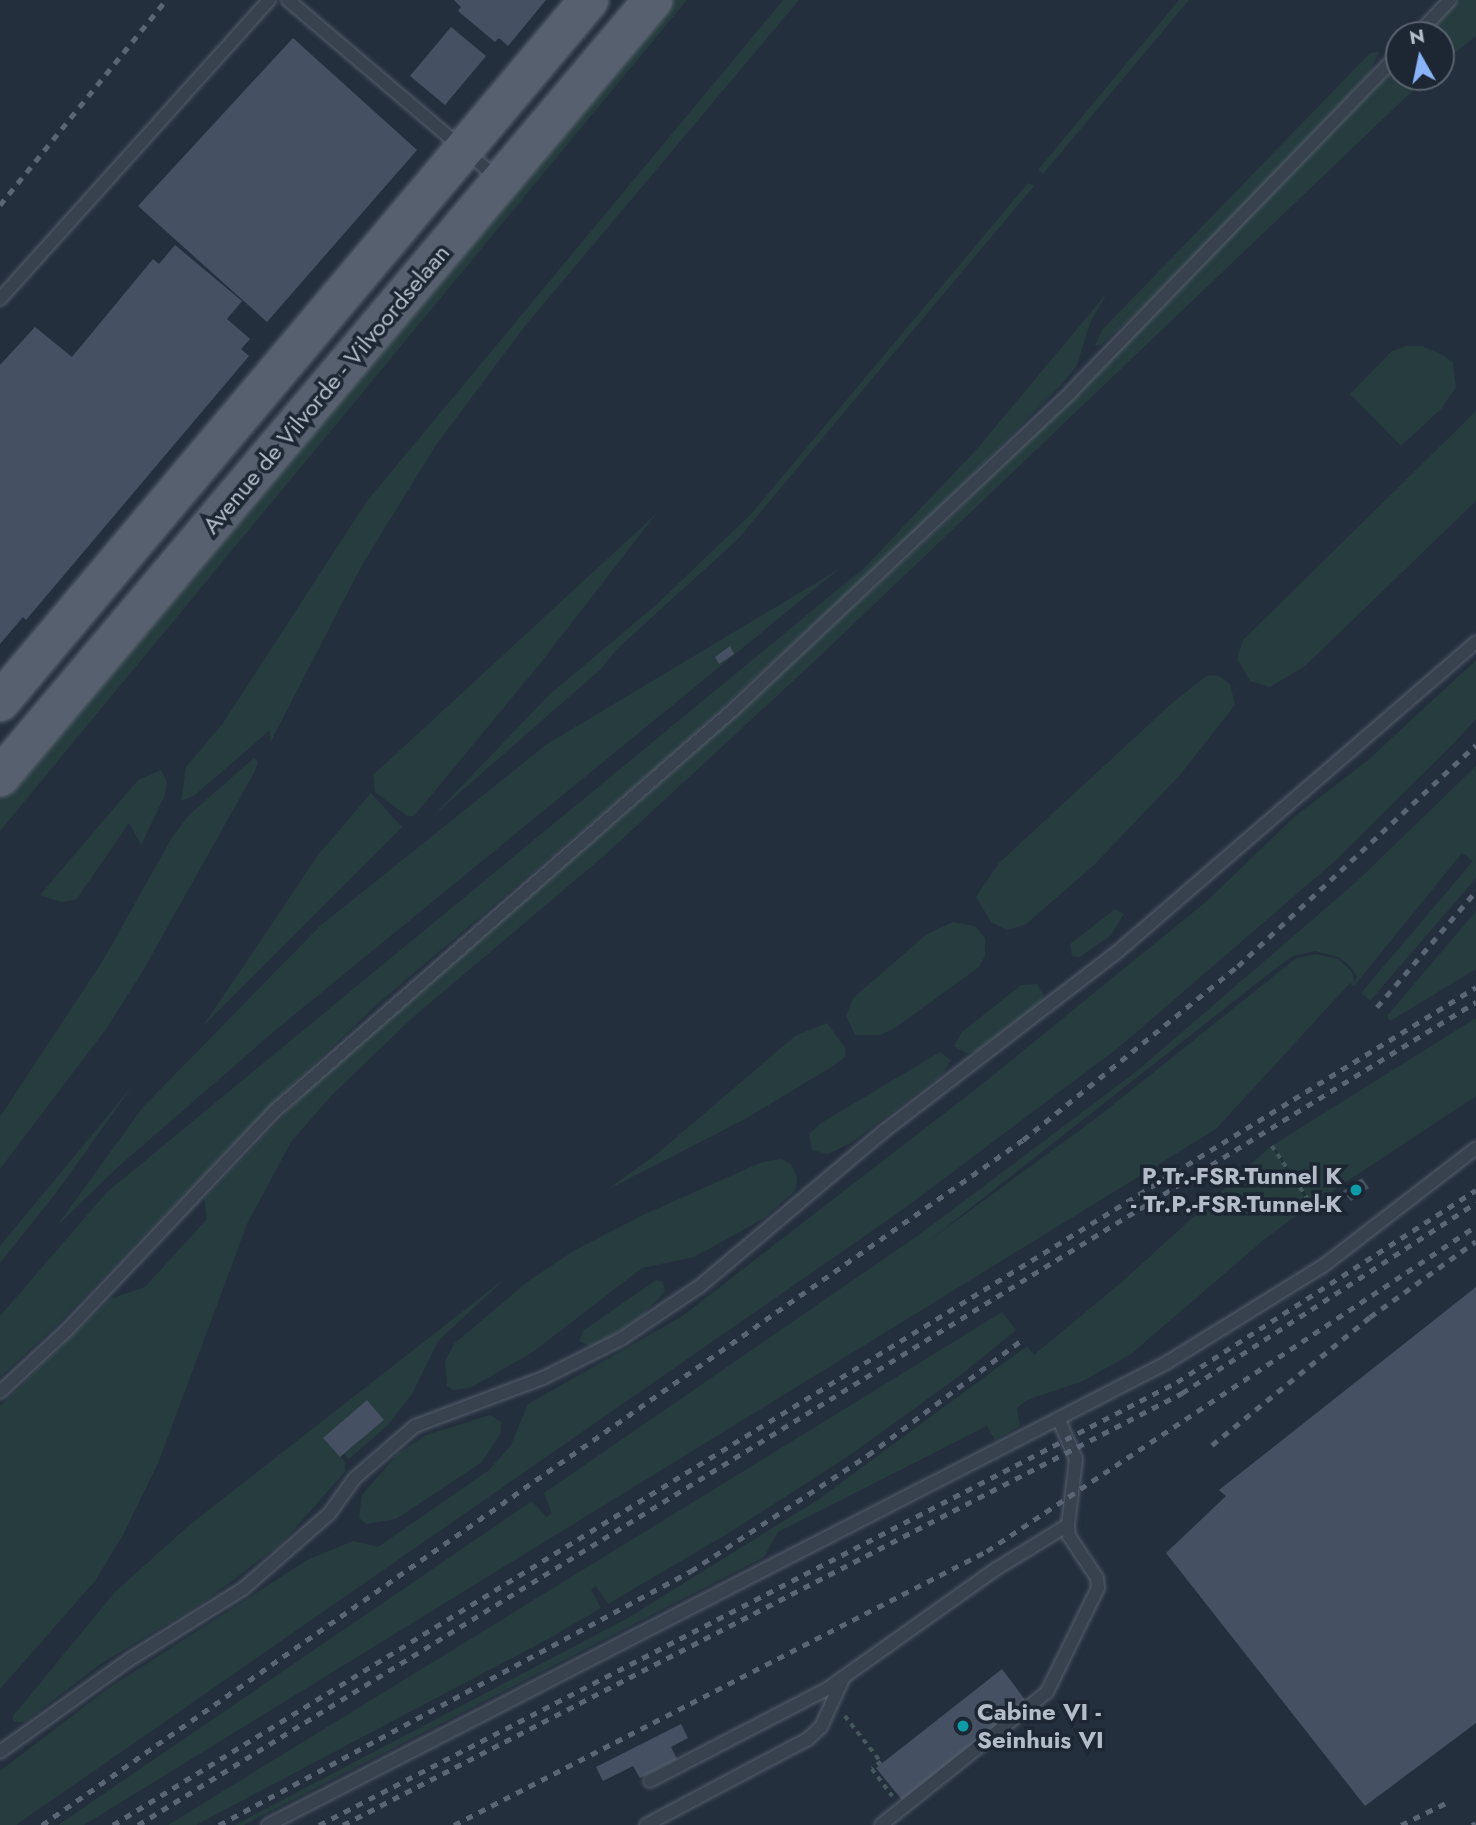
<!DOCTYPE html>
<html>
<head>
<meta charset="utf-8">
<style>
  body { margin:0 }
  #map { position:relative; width:1476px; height:1825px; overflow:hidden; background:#242f3e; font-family:Jost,sans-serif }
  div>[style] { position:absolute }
  .green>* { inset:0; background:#263c3f }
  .building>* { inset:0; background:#455162 }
  .path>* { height:3.5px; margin-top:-1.75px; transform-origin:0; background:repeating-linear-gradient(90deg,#44595c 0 5px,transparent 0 10px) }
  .roads { filter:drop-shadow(0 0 2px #565f6c) drop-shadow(0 0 2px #565f6c) }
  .lane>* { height:12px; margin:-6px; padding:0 6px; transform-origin:6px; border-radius:6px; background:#38414e }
  .primary>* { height:38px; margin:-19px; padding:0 19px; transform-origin:19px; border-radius:19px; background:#56606e }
  .rail>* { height:5px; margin-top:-2.5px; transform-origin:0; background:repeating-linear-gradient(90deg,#5a6575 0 7px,transparent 0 14px) }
  .dots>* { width:19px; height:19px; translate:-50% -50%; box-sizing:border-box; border:4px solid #1d2633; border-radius:50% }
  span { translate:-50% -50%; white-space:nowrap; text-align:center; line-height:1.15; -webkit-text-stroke:7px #1d2633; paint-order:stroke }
  .street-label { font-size:24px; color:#b4bcc9 }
  .poi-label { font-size:24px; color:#b4bcc9; font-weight:700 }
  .right { translate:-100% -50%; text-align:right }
  .left { translate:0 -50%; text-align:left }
  .north { position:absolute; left:1385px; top:21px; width:70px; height:70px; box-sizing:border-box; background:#1d2633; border:2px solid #59626f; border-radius:50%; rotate:351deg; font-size:19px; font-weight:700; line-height:28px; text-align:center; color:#b4bcc9 }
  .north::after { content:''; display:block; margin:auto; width:24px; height:32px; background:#8ab4f8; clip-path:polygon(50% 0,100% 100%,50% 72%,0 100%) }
</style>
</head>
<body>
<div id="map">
  <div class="green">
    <i style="clip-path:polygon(668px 0,687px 0,0 831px,0 797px)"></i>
    <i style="clip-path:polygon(783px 0,799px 0,525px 326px,436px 445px,362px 565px,270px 743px,270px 730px,195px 795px,181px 801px,186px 767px,223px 723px,367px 501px)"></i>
    <i style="clip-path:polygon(1179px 0,1189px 0,1043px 174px,1038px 170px)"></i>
    <i style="clip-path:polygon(1459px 0,1476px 0,1476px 36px,1441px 64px,1441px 35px,1425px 35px)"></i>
    <i style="clip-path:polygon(1379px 52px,1370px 72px,1261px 187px,1146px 305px,1101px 345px,1095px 346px,1102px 330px,1370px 53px)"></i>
    <i style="clip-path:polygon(1399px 64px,1399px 77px,1427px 77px,820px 656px,605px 855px,411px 1019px,331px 1096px,291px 1142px,247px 1224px,159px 1461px,123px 1535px,95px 1581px,0 1689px,0 1406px,110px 1299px,145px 1287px,207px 1219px,204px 1199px,323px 1074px,676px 770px,948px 520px)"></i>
    <i style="clip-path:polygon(1028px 183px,1034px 186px,737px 540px,617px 649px,602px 668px,433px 816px,550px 694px,656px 605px,752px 513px)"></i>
    <i style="clip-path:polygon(1107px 293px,1090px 323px,1077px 365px,1063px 383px,919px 528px,666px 759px,381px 1001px,272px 1104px,58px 1324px,0 1377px,0 1316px,107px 1192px,865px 567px,976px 450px)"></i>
    <i style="clip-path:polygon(1406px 346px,1422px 346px,1443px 355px,1453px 363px,1456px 387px,1441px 409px,1401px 446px,1350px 394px,1392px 351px)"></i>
    <i style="clip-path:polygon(1476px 411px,1476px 501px,1305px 666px,1270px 687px,1250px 681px,1237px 659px,1243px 640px)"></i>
    <i style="clip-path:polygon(656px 514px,539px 665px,414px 816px,407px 816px,375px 792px,373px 775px)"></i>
    <i style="clip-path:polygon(839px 569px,272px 1033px,118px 1167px,56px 1227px,143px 1107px,320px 926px,547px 744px)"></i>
    <i style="clip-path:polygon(1476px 660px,1476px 719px,1454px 743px,1336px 860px,1118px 1048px,905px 1208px,16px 1825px,0 1825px,0 1771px,107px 1689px,307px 1560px,353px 1541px,378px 1547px,489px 1470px,511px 1445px,528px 1404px,681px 1317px,981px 1085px,1207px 901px,1294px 817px,1367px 761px)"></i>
    <i style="clip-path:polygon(1218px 675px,1230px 684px,1235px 705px,1180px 775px,1093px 866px,1025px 925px,1007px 930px,991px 922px,976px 897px,999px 863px,1171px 704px,1206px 676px)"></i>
    <i style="clip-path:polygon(254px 758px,258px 762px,255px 771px,141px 974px,106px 1029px,0 1169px,0 1117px,105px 957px,171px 839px,189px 815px)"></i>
    <i style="clip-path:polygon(evenodd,1476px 766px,1476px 878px,1370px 1001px,1361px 993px,1473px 861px,1462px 853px,1354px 986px,1350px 983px,1216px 1129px,84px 1825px,58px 1825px,532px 1501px,546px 1517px,552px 1514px,544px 1493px,920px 1234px,1137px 1071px,1355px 883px,1476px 766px,1315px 951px,1338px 957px,1347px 963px,1357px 976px,1355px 983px,1352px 972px,1338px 959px,1315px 954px,1295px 959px,1099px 1116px,926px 1243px,1275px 969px,1293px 956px,1315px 951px)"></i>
    <i style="clip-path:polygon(161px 770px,167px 782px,165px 795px,141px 845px,129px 823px,76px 900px,61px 902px,40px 895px,138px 780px)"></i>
    <i style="clip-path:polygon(371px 793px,402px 827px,203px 1026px,318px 855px)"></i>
    <i style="clip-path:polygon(1115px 909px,1124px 914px,1111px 935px,1080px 957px,1072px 956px,1070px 944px)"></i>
    <i style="clip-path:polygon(1476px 911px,1476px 969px,1390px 1021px,1387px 1016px)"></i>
    <i style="clip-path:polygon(953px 922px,975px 926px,985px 938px,985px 956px,979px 967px,895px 1028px,880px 1035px,855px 1035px,846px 1016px,853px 998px,927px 934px)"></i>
    <i style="clip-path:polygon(1037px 984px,1044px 996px,1038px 1004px,976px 1051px,966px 1053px,954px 1046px,962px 1032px,1021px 985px)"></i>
    <i style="clip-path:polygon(1476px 1018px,1476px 1096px,1313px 1204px,1273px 1145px)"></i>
    <i style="clip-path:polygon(827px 1023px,846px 1049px,845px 1057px,833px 1066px,747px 1118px,605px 1191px,657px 1154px,795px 1036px)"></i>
    <i style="clip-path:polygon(940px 1052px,951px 1060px,942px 1075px,851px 1143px,828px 1154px,812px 1150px,809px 1134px,821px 1123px)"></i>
    <i style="clip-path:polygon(134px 1084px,56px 1193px,0 1263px,0 1246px)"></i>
    <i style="clip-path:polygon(1271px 1146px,1310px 1206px,1266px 1238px,1131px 1354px,1083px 1381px,1027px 1400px,1017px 1408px,1020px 1426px,995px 1440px,987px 1426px,778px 1532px,764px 1557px,244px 1825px,235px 1825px,628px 1618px,819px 1499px,1027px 1346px,1034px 1355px,1123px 1281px)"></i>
    <i style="clip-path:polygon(781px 1159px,791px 1164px,797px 1177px,796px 1190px,763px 1219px,694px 1257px,642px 1268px,533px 1352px,470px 1388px,454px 1390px,447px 1386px,445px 1361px,454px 1344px,527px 1282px,575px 1250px,645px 1214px,760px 1163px)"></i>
    <i style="clip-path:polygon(508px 1276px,438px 1341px,412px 1394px,388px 1425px,349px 1459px,344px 1454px,384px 1420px,324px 1438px,345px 1462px,345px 1472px,282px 1543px,204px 1602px,102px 1663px,25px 1722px,13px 1722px,13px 1716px,115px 1592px,187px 1527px)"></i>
    <i style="clip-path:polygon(656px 1280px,663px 1282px,665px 1292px,638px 1319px,592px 1347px,579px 1341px,584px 1330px)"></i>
    <i style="clip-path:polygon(1002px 1312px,1016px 1330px,962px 1374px,850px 1455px,732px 1531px,608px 1604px,596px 1586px,591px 1590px,601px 1608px,548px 1639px,196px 1825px,168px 1825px)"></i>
    <i style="clip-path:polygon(490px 1415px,501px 1422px,501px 1433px,482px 1462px,396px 1519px,366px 1524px,359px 1518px,362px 1495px,398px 1453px,426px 1435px)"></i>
  </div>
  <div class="building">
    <i style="clip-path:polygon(454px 0,546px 0,508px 46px,499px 38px,495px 42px,458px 11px,461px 7px)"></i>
    <i style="clip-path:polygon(451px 27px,486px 56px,445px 105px,410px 76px)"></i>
    <i style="clip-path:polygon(293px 38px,417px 150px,267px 322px,138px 206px)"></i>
    <i style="clip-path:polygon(175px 245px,242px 301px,227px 319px,250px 339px,241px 349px,249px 356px,26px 620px,23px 617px,0 644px,0 365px,35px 327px,72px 357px,153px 259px,159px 264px)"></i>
    <i style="clip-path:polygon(730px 646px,734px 654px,719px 664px,715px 657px)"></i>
    <i style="clip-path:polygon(1362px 1178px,1369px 1188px,1351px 1201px,1343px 1191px)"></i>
    <i style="clip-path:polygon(1476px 1287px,1476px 1723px,1365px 1806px,1166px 1553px,1226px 1496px,1219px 1490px)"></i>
    <i style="clip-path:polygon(367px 1400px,384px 1420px,340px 1457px,323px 1438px)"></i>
    <i style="clip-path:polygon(1002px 1669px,1026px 1701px,902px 1800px,876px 1768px)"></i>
    <i style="clip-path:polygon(681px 1724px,688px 1738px,671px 1747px,677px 1759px,640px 1778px,633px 1766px,603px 1781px,596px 1767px)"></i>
  </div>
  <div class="path">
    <i style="left:1272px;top:1146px;width:71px;rotate:55.9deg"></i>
    <i style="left:845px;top:1716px;width:58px;rotate:52deg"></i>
    <i style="left:881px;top:1762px;width:11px;rotate:142deg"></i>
    <i style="left:872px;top:1769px;width:34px;rotate:53deg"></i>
  </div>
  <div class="roads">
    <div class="lane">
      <i style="left:288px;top:0;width:276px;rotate:40.4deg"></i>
      <i style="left:1417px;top:35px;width:48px;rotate:-46.7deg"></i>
      <i style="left:0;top:299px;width:402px;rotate:-48deg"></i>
      <i style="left:0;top:1392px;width:91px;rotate:-42.8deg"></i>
      <i style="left:67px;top:1330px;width:305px;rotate:-46.5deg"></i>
      <i style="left:277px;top:1109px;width:609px;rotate:-41.2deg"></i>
      <i style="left:735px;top:708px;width:461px;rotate:-43.2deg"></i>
      <i style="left:1071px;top:392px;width:472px;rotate:-45.9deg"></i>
      <i style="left:0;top:1752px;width:162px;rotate:-35.5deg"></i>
      <i style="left:132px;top:1658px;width:131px;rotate:-31.9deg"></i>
      <i style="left:243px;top:1589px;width:114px;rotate:-41.1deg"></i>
      <i style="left:329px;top:1514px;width:44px;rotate:-54.2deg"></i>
      <i style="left:355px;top:1478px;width:79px;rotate:-40.9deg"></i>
      <i style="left:415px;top:1426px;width:137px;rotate:-20.6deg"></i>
      <i style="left:543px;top:1378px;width:87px;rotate:-26.6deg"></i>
      <i style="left:621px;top:1339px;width:95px;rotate:-33.9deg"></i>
      <i style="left:700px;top:1286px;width:241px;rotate:-40.1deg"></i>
      <i style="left:884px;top:1131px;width:292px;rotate:-37.5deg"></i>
      <i style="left:1116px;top:953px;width:476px;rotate:-40.8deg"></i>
      <i style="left:650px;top:1781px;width:199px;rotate:-27.5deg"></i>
      <i style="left:827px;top:1689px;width:207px;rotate:-35.4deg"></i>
      <i style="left:996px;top:1569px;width:84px;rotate:-31.4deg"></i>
      <i style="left:1068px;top:1525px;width:66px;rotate:-83.1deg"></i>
      <i style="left:1076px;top:1459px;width:43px;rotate:-113.6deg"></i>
      <i style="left:268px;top:1825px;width:1012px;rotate:-27.22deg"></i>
      <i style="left:1168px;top:1362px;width:182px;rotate:-31.8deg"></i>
      <i style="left:1323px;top:1266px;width:193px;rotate:-37.6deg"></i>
      <i style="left:646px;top:1825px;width:183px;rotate:-28deg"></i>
      <i style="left:808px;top:1739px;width:18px;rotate:-43deg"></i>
      <i style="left:821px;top:1727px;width:53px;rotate:-65.4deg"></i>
      <i style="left:881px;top:1825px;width:213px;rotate:-38.7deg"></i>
      <i style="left:1047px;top:1692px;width:116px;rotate:-63.9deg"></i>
      <i style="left:1098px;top:1588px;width:10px;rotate:-96deg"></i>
      <i style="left:1097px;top:1578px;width:50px;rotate:-123.7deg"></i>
      <i style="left:1069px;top:1536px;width:11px;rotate:-95deg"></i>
    </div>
    <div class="primary">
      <i style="left:0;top:702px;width:916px;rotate:-50deg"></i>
      <i style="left:0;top:777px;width:1015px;rotate:-49.96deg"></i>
    </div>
  </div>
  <div class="rail">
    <i style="left:0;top:205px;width:264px;rotate:-51deg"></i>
    <i style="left:1377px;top:1007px;width:153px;rotate:-49.5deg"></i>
    <i style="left:1212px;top:1445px;width:203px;rotate:-39deg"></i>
    <i style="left:1370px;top:1317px;width:130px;rotate:-35.6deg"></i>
    <i style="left:42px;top:1825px;width:1196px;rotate:-34.93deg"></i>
    <i style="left:1023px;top:1140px;width:277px;rotate:-39deg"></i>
    <i style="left:1238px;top:966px;width:325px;rotate:-42.9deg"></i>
    <i style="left:113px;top:1825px;width:1600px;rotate:-31.58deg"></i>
    <i style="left:138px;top:1825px;width:1571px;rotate:-31.6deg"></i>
    <i style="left:219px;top:1825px;width:536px;rotate:-28.29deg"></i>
    <i style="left:691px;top:1571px;width:212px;rotate:-33.2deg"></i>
    <i style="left:868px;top:1455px;width:192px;rotate:-36.8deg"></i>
    <i style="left:319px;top:1825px;width:966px;rotate:-27.31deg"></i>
    <i style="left:1177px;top:1382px;width:355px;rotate:-32.7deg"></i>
    <i style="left:343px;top:1825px;width:944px;rotate:-27.24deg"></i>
    <i style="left:1182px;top:1393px;width:350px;rotate:-32.9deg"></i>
    <i style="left:454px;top:1825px;width:599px;rotate:-27.21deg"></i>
    <i style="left:987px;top:1551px;width:587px;rotate:-33.61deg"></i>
    <i style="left:1401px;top:1825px;width:50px;rotate:-26.1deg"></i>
    <i style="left:1472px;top:1825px;width:4px;rotate:-27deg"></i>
  </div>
  <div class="dots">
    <i style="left:1356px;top:1190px;background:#0f9aa8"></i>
    <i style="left:963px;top:1726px;background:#0f9aa8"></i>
  </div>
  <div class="street-label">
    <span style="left:326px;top:389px;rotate:-50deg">Avenue de Vilvorde - Vilvoordselaan</span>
  </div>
  <div class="poi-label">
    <span class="right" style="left:1342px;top:1190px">P.Tr.-FSR-Tunnel K<br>- Tr.P.-FSR-Tunnel-K</span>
    <span class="left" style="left:977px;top:1726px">Cabine VI -<br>Seinhuis VI</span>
  </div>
  <div class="north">N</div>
</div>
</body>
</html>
